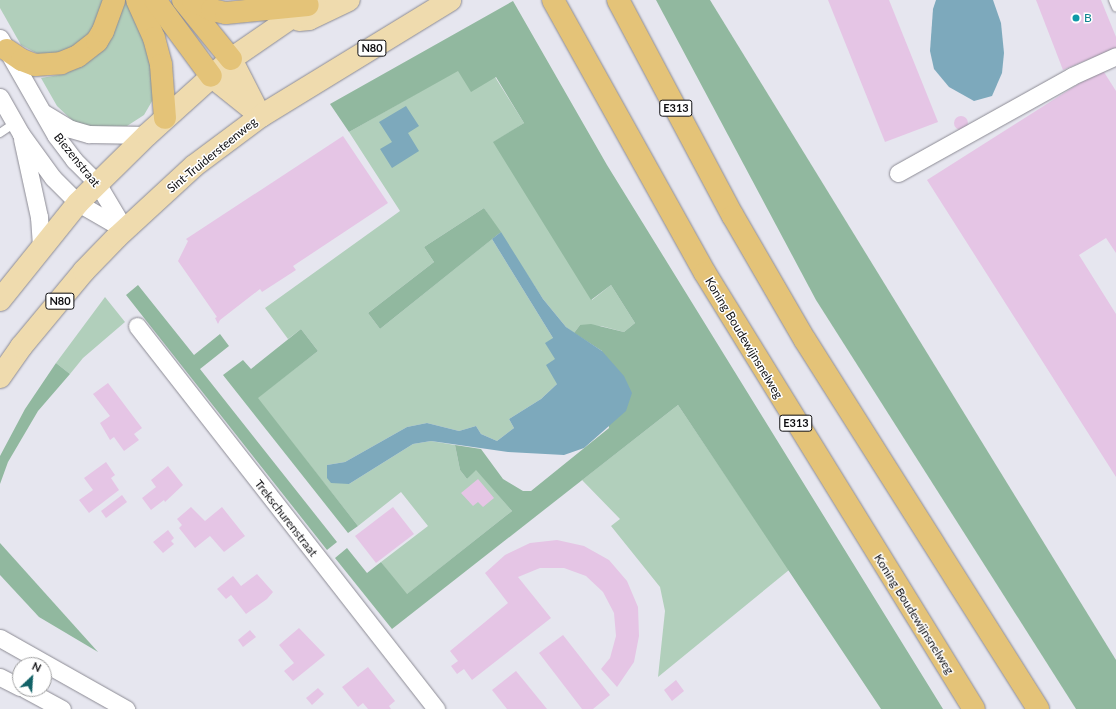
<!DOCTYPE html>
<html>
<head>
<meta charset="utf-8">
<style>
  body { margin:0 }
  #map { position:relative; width:1116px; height:709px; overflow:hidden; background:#e6e6ef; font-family:Lato,sans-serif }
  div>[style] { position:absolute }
  .green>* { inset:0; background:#b1cfbb }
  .forest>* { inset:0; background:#91b89f }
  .water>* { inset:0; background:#7da9bc }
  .building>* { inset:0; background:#e5c5e5 }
  .round { border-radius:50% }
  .roads { filter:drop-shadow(0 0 1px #8c8b94) drop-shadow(0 0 1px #8c8b94) }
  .service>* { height:8px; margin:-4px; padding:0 4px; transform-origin:4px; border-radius:4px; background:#fff }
  .minor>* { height:17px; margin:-8.5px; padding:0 8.5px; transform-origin:8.5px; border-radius:8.5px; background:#fff }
  .primary>* { height:22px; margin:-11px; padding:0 11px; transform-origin:11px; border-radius:11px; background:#efdbae }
  .motorway>* { height:22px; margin:-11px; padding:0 11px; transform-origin:11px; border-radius:11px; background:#e4c378 }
  .dots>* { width:11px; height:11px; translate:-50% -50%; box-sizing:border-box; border:2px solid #fff; border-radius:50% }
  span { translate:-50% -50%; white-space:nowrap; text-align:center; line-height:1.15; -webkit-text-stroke:3px #fff; paint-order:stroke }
  .shield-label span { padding:1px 3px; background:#fff; border:1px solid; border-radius:3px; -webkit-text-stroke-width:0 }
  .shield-label { font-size:11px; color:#0e0e11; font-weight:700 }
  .culture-label { font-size:12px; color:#0d838f }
  .left { translate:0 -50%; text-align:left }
  .street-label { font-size:12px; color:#0e0e11 }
  .north { position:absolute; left:12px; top:657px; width:40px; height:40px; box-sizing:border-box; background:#fff; border:1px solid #9f9fa0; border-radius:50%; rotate:25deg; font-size:11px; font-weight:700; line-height:16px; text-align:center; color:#0e0e11 }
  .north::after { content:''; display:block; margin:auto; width:14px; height:18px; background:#126267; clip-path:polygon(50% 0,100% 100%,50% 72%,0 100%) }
</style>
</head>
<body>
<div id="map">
  <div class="green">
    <i style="clip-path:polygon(0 0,103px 0,103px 8px,89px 34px,67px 54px,42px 56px,21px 45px,0 8px)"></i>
    <i style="clip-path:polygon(129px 0,151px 57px,155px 96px,144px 115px,127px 126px,92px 127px,74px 122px,57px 106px,41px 78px,65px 74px,86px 62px,123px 2px)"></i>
    <i style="clip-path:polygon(458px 70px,495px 77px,524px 123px,494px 142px,592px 300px,611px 285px,635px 323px,624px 332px,601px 326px,580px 325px,574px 333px,566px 327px,543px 299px,484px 208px,424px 247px,434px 262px,368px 313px,380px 329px,492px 239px,553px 338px,558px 383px,541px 399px,509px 419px,514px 428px,497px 441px,481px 434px,476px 426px,459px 431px,427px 423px,407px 427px,345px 462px,327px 465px,349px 484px,413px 444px,431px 441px,455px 445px,460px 470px,467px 479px,476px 469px,512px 511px,406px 595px,381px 562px,428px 526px,401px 492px,358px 526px,257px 398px,318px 351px,301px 329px,288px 339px,265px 308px,400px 211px,349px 132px)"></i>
    <i style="clip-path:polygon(105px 297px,125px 322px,83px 358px,70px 374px,56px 363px)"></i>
    <i style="clip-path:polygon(678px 405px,789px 570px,658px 677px,665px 611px,660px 587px,611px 526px,620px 519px,582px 480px)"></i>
  </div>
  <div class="forest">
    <i style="clip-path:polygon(656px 0,710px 0,1116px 660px,1116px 709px,1076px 709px,816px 300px)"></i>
    <i style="clip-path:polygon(513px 1px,607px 165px,943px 709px,881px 709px,678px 405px,392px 629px,335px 558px,347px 548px,367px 573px,381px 562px,407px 594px,512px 511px,476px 470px,467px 479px,460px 470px,455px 445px,481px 449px,503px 479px,523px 491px,531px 491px,609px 428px,602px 351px,574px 333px,580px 325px,591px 324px,624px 332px,635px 323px,611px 285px,591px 300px,493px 142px,524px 123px,496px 77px,471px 92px,458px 71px,349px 132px,330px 104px)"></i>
    <i style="clip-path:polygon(484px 208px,501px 232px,380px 329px,368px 313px,434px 262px,424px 247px)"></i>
    <i style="clip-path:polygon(138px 285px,194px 355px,220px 334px,229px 346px,200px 369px,337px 542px,327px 550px,126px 295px)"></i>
    <i style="clip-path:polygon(301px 329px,318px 351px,258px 398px,358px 526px,348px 533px,223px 375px,243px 360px,251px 369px)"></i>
    <i style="clip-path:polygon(56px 363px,70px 374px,38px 411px,8px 462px,0 484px,0 456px,25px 409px)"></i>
    <i style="clip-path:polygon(0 543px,98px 652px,39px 617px,0 575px)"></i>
  </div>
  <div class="water">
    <i style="clip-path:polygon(936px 0,993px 0,1001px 23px,1004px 53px,1002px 73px,992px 96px,974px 101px,949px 87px,934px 69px,930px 51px,933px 9px)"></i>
    <i style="clip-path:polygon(406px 106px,419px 126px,408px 133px,419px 151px,392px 168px,380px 149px,392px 142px,379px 122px)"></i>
    <i style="clip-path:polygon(501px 232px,543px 299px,566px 327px,602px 351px,624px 376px,632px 393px,626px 411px,584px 448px,564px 455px,508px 452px,431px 441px,413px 444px,349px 484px,331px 483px,327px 478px,327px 465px,345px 462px,407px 427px,427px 423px,459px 431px,476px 426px,481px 434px,497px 441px,514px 428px,509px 419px,541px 399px,557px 384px,546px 365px,555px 359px,545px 343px,553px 338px,492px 239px)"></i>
  </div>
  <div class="building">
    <i style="clip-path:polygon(828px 0,889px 0,938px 122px,885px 142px)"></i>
    <i style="clip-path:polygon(1036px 0,1101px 0,1116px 37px,1116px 48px,1063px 70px)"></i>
    <i style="clip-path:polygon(1102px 69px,1116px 91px,1116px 253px,1106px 238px,1079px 255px,1116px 314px,1116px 477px,927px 180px)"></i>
    <i class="round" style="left:954px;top:116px;width:14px;height:14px"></i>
    <i style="clip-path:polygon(343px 136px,388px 203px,293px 266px,296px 270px,262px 292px,260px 289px,220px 320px,218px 324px,215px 318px,217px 317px,178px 261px,188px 241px,186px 239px)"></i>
    <i style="clip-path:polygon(108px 383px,142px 428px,134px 434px,139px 440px,124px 451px,114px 437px,110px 440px,100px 423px,110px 416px,93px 394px)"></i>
    <i style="clip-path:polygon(106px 462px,115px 475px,111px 478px,119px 490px,89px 513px,79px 500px,93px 490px,84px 478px)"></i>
    <i style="clip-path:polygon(168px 466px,183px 485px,165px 502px,164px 500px,151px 510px,142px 498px,156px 487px,151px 480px)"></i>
    <i style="clip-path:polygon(478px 479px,494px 498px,483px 507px,478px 502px,473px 506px,461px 493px)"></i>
    <i style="clip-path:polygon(122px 495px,127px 502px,106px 518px,101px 511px)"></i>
    <i style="clip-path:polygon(191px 507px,205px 521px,222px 507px,245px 536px,224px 552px,210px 536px,195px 548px,179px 528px,182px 525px,177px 519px)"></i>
    <i style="clip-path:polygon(393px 507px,414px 534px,376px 563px,355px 536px)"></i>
    <i style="clip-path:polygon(168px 530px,174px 538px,171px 541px,174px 544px,163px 553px,153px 542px)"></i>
    <i style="clip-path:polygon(557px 540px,584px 546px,609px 560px,627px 581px,638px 607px,639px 636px,634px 662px,617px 687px,601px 669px,610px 658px,616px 636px,614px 613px,603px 592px,586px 576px,564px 568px,540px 568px,518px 577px,551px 618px,472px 680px,464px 669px,457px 674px,451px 666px,458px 661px,450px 651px,508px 603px,485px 573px,505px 555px,530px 543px)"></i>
    <i style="clip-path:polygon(257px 574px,273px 592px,267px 599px,246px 614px,231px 595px,226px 599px,217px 589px,233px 576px,241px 586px)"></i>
    <i style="clip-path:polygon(299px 628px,325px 655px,293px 681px,284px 671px,294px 663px,279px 645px)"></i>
    <i style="clip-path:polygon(250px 630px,256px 637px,243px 647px,238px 640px)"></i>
    <i style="clip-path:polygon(563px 635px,610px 695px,593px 709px,582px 709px,539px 653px)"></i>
    <i style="clip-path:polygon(368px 667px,395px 701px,389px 706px,391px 709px,368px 709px,363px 703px,358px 707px,342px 687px)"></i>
    <i style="clip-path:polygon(516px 671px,547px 709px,507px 709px,492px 690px)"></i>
    <i style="clip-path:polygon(676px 680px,684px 691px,672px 701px,664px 690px)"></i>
    <i style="clip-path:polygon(318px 688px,324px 694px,312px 705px,306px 698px)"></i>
  </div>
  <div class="roads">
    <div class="service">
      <i style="left:1113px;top:0;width:8px;rotate:67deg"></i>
      <i style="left:0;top:133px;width:18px;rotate:-34deg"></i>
    </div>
    <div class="minor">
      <i style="left:0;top:38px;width:113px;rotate:60.3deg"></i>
      <i style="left:56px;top:136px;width:30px;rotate:53deg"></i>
      <i style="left:74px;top:160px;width:33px;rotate:45deg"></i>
      <i style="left:97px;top:183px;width:55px;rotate:59.2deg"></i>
      <i style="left:0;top:97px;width:43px;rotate:60.4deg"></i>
      <i style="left:21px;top:134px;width:54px;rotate:54deg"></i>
      <i style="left:53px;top:178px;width:35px;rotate:45deg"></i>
      <i style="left:78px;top:203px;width:52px;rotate:30deg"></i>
      <i style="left:44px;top:113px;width:31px;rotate:31deg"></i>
      <i style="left:71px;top:129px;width:19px;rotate:16deg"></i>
      <i style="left:89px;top:134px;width:58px;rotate:1deg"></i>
      <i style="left:22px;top:139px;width:80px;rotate:77.7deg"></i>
      <i style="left:39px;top:217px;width:30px;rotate:86deg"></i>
      <i style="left:898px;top:173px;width:199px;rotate:-29.1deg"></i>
      <i style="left:1072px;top:76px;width:48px;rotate:-24.4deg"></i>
      <i style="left:137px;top:326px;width:486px;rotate:52deg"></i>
      <i style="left:0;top:638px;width:145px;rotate:29.4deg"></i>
      <i style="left:0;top:677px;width:22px;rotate:27deg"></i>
      <i style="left:25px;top:689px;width:42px;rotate:28.4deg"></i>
    </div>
    <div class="primary">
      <i style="left:299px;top:20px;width:10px;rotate:-6deg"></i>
      <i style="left:309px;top:19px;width:44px;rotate:-25.4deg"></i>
      <i style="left:231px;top:59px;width:55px;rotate:63deg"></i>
      <i style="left:211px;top:76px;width:64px;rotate:38.7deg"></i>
      <i style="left:0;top:300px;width:124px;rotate:-51.2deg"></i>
      <i style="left:78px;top:203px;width:97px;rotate:-44.6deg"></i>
      <i style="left:147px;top:135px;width:113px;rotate:-42.1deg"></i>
      <i style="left:231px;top:59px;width:101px;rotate:-34.5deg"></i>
      <i style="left:0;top:377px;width:37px;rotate:-55deg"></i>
      <i style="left:21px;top:347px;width:99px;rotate:-50.3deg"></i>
      <i style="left:84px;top:271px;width:47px;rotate:-45.9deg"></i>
      <i style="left:117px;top:237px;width:105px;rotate:-42.7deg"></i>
      <i style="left:194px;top:166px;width:84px;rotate:-36.7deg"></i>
      <i style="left:261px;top:116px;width:222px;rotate:-31.5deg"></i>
    </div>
    <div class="motorway">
      <i style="left:137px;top:0;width:42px;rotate:65.9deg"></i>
      <i style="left:154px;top:38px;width:28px;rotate:75deg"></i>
      <i style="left:161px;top:65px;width:53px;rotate:85.7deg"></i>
      <i style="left:155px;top:0;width:94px;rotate:53.6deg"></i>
      <i style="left:183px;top:0;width:76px;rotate:50.9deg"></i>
      <i style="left:193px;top:0;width:21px;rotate:28deg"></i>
      <i style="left:212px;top:10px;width:14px;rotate:12deg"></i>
      <i style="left:226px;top:13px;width:82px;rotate:-5.6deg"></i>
      <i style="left:553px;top:0;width:312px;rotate:60.9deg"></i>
      <i style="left:705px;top:273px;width:512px;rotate:58.33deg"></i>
      <i style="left:618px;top:0;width:245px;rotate:62deg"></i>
      <i style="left:733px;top:216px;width:143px;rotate:59.9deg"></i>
      <i style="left:805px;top:340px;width:436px;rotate:57.7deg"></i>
      <i style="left:7px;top:50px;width:18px;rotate:34deg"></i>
      <i style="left:22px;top:60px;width:14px;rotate:21deg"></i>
      <i style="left:35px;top:65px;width:26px;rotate:-4deg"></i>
      <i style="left:61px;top:63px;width:18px;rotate:-22deg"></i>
      <i style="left:78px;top:56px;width:24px;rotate:-38deg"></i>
      <i style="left:97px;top:41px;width:12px;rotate:-59deg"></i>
      <i style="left:103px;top:31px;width:33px;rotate:-70deg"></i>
    </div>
  </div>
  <div class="dots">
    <i style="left:1076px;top:18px;background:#0f9aa8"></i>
  </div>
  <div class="shield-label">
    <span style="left:372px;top:48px">N80</span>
    <span style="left:676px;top:108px">E313</span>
    <span style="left:60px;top:301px">N80</span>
    <span style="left:796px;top:423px">E313</span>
  </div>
  <div class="culture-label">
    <span class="left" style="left:1084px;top:18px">B</span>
  </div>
  <div class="street-label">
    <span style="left:212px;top:155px;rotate:-39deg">Sint-Truidersteenweg</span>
    <span style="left:77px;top:160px;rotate:51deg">Biezenstraat</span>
    <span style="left:744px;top:338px;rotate:59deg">Koning Boudewijnsnelweg</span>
    <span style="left:286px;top:518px;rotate:52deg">Trekschurenstraat</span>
    <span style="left:914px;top:614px;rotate:58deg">Koning Boudewijnsnelweg</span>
  </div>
  <div class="north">N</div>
</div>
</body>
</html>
